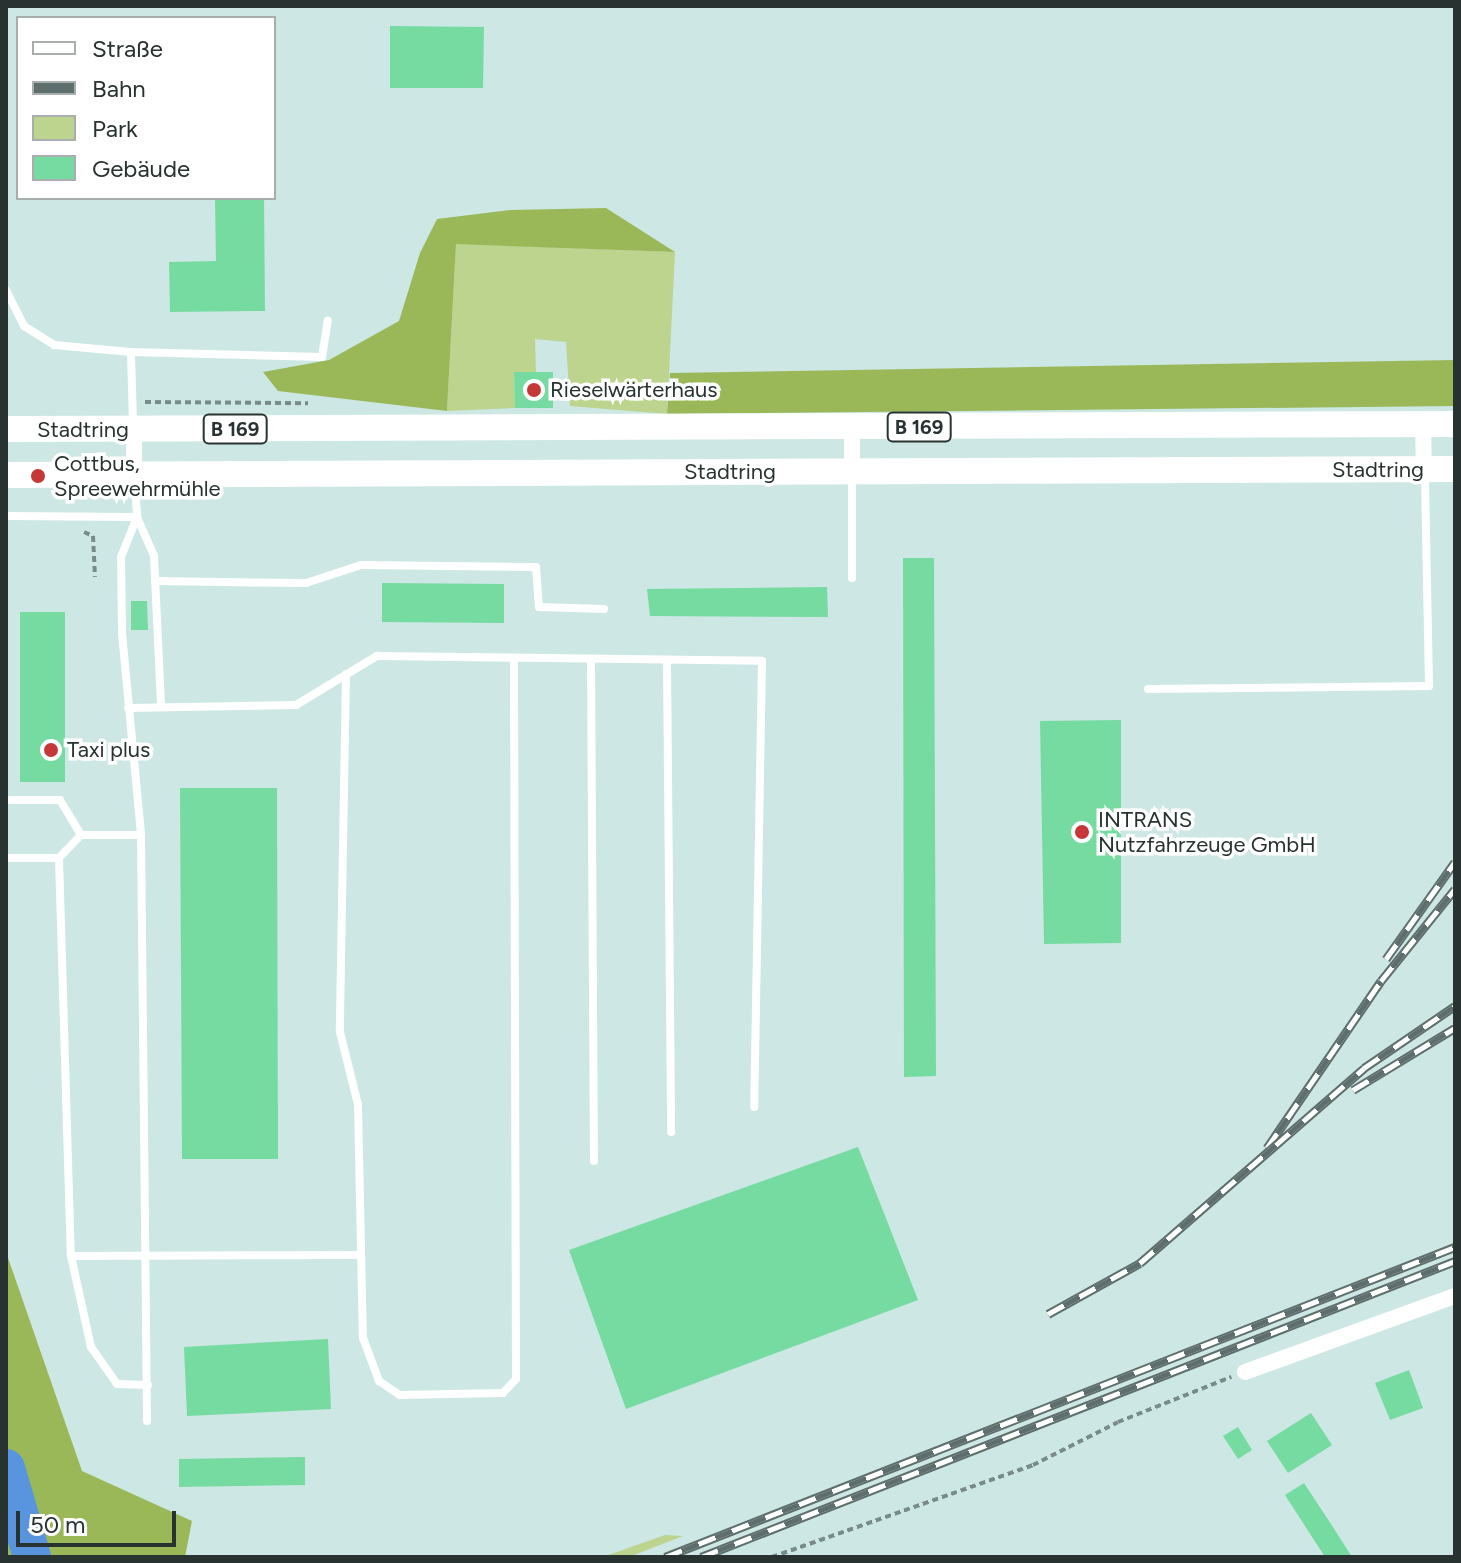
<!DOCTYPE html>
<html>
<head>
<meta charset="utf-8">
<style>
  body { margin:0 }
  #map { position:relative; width:1461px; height:1563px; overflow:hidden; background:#cce7e4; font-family:Figtree,sans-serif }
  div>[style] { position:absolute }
  .green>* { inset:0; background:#bcd48e }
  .forest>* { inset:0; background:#9bb858 }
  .river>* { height:38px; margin:-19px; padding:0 19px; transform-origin:19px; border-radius:19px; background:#5994df }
  .building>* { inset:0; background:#76dba0 }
  .path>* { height:4px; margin-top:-2px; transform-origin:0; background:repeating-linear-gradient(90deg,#798b89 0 6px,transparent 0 10px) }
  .service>* { height:8px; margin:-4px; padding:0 4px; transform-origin:4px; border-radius:4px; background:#fff }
  .minor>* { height:16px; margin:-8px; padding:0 8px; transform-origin:8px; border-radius:8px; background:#fff }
  .primary>* { height:26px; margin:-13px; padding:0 13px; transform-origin:13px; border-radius:13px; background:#fff }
  .rail>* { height:9px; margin-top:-4.5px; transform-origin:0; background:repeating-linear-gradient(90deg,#fff 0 18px,#5e6e6c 0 36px); box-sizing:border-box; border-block:2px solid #5e6e6c }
  .dots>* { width:22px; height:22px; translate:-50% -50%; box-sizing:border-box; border:4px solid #fff; border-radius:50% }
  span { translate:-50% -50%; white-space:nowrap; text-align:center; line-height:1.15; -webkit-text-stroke:7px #fff; paint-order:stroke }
  .shield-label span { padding:2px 6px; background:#fff; border:2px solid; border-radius:6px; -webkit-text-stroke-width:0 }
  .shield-label { font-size:20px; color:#283231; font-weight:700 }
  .poi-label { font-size:22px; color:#283231 }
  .left { translate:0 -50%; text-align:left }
  .street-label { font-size:22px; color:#283231 }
  .frame { position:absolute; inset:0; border:8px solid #283231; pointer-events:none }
  .legend { position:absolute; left:16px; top:16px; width:260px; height:184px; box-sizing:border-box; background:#fff; border:2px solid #a9adad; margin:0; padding:10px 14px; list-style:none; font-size:24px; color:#283231 }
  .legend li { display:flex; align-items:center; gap:16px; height:40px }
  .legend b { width:40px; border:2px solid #a9adad }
  .scale { position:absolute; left:16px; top:1511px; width:160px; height:36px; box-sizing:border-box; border:4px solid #283231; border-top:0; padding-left:10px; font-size:24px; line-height:28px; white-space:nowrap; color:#283231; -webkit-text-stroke:6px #fff; paint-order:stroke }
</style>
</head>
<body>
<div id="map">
  <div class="green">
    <i style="clip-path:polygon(456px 243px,675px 252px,667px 414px,570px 406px,566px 342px,535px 339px,536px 372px,514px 372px,515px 408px,447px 411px)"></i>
    <i style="clip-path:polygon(665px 1535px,683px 1536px,629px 1557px,603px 1557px)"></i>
  </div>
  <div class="forest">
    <i style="clip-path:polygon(606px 208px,675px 252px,456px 244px,447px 411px,278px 391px,263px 372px,329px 360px,399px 321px,420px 253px,437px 219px,511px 210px)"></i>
    <i style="clip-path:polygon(1455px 360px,1455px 406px,667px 414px,670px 373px)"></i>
    <i style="clip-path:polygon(6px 1252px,82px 1471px,192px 1521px,185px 1557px,6px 1557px)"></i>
  </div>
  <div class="river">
    <i style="left:6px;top:1468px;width:93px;rotate:73.7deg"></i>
  </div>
  <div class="building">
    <i style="clip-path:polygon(390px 26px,484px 27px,483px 88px,390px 88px)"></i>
    <i style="clip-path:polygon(215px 198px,264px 198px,265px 311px,170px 312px,169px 262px,216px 261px)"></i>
    <i style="clip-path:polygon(514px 372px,553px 372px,553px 408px,515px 408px)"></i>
    <i style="clip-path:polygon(903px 558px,934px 558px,936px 1076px,904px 1077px)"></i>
    <i style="clip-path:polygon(382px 583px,504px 584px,504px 623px,382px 622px)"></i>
    <i style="clip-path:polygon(827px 587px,828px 617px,650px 616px,647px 589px)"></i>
    <i style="clip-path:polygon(131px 601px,147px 601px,148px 630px,131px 630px)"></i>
    <i style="clip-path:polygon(20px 612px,65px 612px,65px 782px,20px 782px)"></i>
    <i style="clip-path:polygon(1121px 720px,1121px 943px,1044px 944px,1040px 721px)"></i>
    <i style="clip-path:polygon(180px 788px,277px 788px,278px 1159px,182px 1159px)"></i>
    <i style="clip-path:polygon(858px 1147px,918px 1300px,626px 1409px,569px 1250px)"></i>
    <i style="clip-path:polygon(328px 1339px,331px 1409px,187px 1416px,184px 1347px)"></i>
    <i style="clip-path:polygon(1409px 1370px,1423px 1408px,1390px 1420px,1375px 1383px)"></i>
    <i style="clip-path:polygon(1311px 1413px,1332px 1445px,1288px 1473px,1267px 1441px)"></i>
    <i style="clip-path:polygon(1238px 1427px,1252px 1450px,1238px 1459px,1223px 1436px)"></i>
    <i style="clip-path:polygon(305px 1457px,305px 1485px,179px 1487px,179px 1459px)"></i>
    <i style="clip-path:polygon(1304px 1483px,1340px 1538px,1352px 1557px,1325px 1557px,1285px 1495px)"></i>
  </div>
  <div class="path">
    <i style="left:145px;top:402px;width:163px;rotate:0.4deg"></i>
    <i style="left:84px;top:532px;width:10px;rotate:24deg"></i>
    <i style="left:93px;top:536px;width:41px;rotate:87.2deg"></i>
    <i style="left:772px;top:1557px;width:277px;rotate:-19.4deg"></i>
    <i style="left:1033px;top:1465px;width:95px;rotate:-26.8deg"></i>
    <i style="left:1118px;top:1422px;width:122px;rotate:-21.7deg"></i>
  </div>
  <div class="service">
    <i style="left:6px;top:290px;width:40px;rotate:63.4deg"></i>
    <i style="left:24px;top:326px;width:36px;rotate:32deg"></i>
    <i style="left:54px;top:345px;width:77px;rotate:5.2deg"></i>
    <i style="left:131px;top:352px;width:191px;rotate:1.5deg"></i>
    <i style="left:322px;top:357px;width:37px;rotate:-81deg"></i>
    <i style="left:131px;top:352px;width:72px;rotate:88.4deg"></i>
    <i style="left:134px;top:479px;width:38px;rotate:85deg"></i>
    <i style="left:137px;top:517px;width:43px;rotate:66.4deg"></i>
    <i style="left:154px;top:556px;width:150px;rotate:87.3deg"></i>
    <i style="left:6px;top:516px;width:131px;rotate:0.4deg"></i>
    <i style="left:137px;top:517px;width:43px;rotate:111.8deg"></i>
    <i style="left:121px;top:557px;width:76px;rotate:89.2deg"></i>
    <i style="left:122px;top:633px;width:203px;rotate:84.6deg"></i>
    <i style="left:141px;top:835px;width:586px;rotate:89.41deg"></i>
    <i style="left:852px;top:578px;width:102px;rotate:-90deg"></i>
    <i style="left:155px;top:581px;width:151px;rotate:0.8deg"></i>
    <i style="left:306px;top:583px;width:58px;rotate:-18.1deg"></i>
    <i style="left:361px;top:565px;width:175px;rotate:0.7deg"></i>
    <i style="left:536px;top:567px;width:40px;rotate:85.7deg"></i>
    <i style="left:539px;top:607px;width:65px;rotate:1.8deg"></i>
    <i style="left:591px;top:659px;width:502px;rotate:89.66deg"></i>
    <i style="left:667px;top:660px;width:472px;rotate:89.5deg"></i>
    <i style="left:346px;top:674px;width:358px;rotate:91deg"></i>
    <i style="left:340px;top:1032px;width:75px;rotate:76.1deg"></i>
    <i style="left:358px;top:1105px;width:233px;rotate:88.8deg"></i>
    <i style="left:363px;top:1338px;width:46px;rotate:69.6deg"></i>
    <i style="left:379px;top:1381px;width:25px;rotate:34deg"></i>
    <i style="left:400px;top:1395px;width:103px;rotate:-1.1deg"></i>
    <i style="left:503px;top:1393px;width:19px;rotate:-47deg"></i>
    <i style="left:516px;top:1379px;width:721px;rotate:-90.16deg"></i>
    <i style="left:1148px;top:689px;width:281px;rotate:-0.6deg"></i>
    <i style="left:1429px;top:686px;width:212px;rotate:-91.1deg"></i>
    <i style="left:128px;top:708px;width:168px;rotate:-1deg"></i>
    <i style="left:296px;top:705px;width:95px;rotate:-31.2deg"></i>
    <i style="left:377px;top:656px;width:385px;rotate:0.7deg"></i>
    <i style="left:762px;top:661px;width:446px;rotate:91deg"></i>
    <i style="left:6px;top:800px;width:54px"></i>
    <i style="left:60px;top:800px;width:41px;rotate:59deg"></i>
    <i style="left:141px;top:835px;width:60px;rotate:180deg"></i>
    <i style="left:81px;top:835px;width:32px;rotate:134deg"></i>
    <i style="left:59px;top:858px;width:398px;rotate:88.3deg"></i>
    <i style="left:71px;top:1256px;width:93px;rotate:77.6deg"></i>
    <i style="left:91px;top:1347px;width:45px;rotate:54.9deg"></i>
    <i style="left:117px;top:1384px;width:31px;rotate:2deg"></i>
    <i style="left:6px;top:858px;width:53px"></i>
    <i style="left:71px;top:1256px;width:290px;rotate:-0.2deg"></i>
  </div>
  <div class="minor">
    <i style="left:1423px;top:424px;width:46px;rotate:88.8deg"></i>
    <i style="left:852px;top:427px;width:44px;rotate:90deg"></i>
    <i style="left:134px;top:430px;width:46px;rotate:90deg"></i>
    <i style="left:1245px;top:1372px;width:223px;rotate:-19.9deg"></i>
  </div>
  <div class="primary">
    <i style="left:6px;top:429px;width:1449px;rotate:-0.2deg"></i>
    <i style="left:6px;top:475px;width:1449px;rotate:-0.24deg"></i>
  </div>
  <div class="rail">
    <i style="left:1386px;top:959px;width:119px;rotate:-54.6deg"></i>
    <i style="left:1353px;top:1090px;width:119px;rotate:-31.3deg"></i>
    <i style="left:1267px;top:1148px;width:202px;rotate:-55.7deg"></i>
    <i style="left:1381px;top:981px;width:118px;rotate:-51.2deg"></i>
    <i style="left:1048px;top:1314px;width:105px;rotate:-29deg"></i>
    <i style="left:1140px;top:1263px;width:297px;rotate:-41deg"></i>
    <i style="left:1364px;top:1068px;width:110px;rotate:-34.3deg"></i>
    <i style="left:665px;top:1557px;width:849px;rotate:-21.43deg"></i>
    <i style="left:701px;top:1557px;width:810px;rotate:-21.43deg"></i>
  </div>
  <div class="dots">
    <i style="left:534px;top:390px;background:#c63738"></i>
    <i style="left:38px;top:476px;background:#c63738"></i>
    <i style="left:51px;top:750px;background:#c63738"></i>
    <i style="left:1082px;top:832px;background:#c63738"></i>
  </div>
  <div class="shield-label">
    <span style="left:919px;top:427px">B 169</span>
    <span style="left:235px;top:429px">B 169</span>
  </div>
  <div class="poi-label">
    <span class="left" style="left:550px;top:390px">Rieselwärterhaus</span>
    <span class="left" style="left:54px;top:476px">Cottbus,<br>Spreewehrmühle</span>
    <span class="left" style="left:67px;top:750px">Taxi plus</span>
    <span class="left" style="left:1098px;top:832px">INTRANS<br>Nutzfahrzeuge GmbH</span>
  </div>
  <div class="street-label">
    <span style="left:83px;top:430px">Stadtring</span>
    <span style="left:1378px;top:470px">Stadtring</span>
    <span style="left:730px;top:472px">Stadtring</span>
  </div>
  <div class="frame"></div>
  <ul class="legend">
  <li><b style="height:10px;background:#fff"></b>Straße</li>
  <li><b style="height:10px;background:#5e6e6c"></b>Bahn</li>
  <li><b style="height:22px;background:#bcd48e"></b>Park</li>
  <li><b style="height:22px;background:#76dba0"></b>Gebäude</li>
  </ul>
  <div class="scale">50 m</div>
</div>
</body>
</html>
